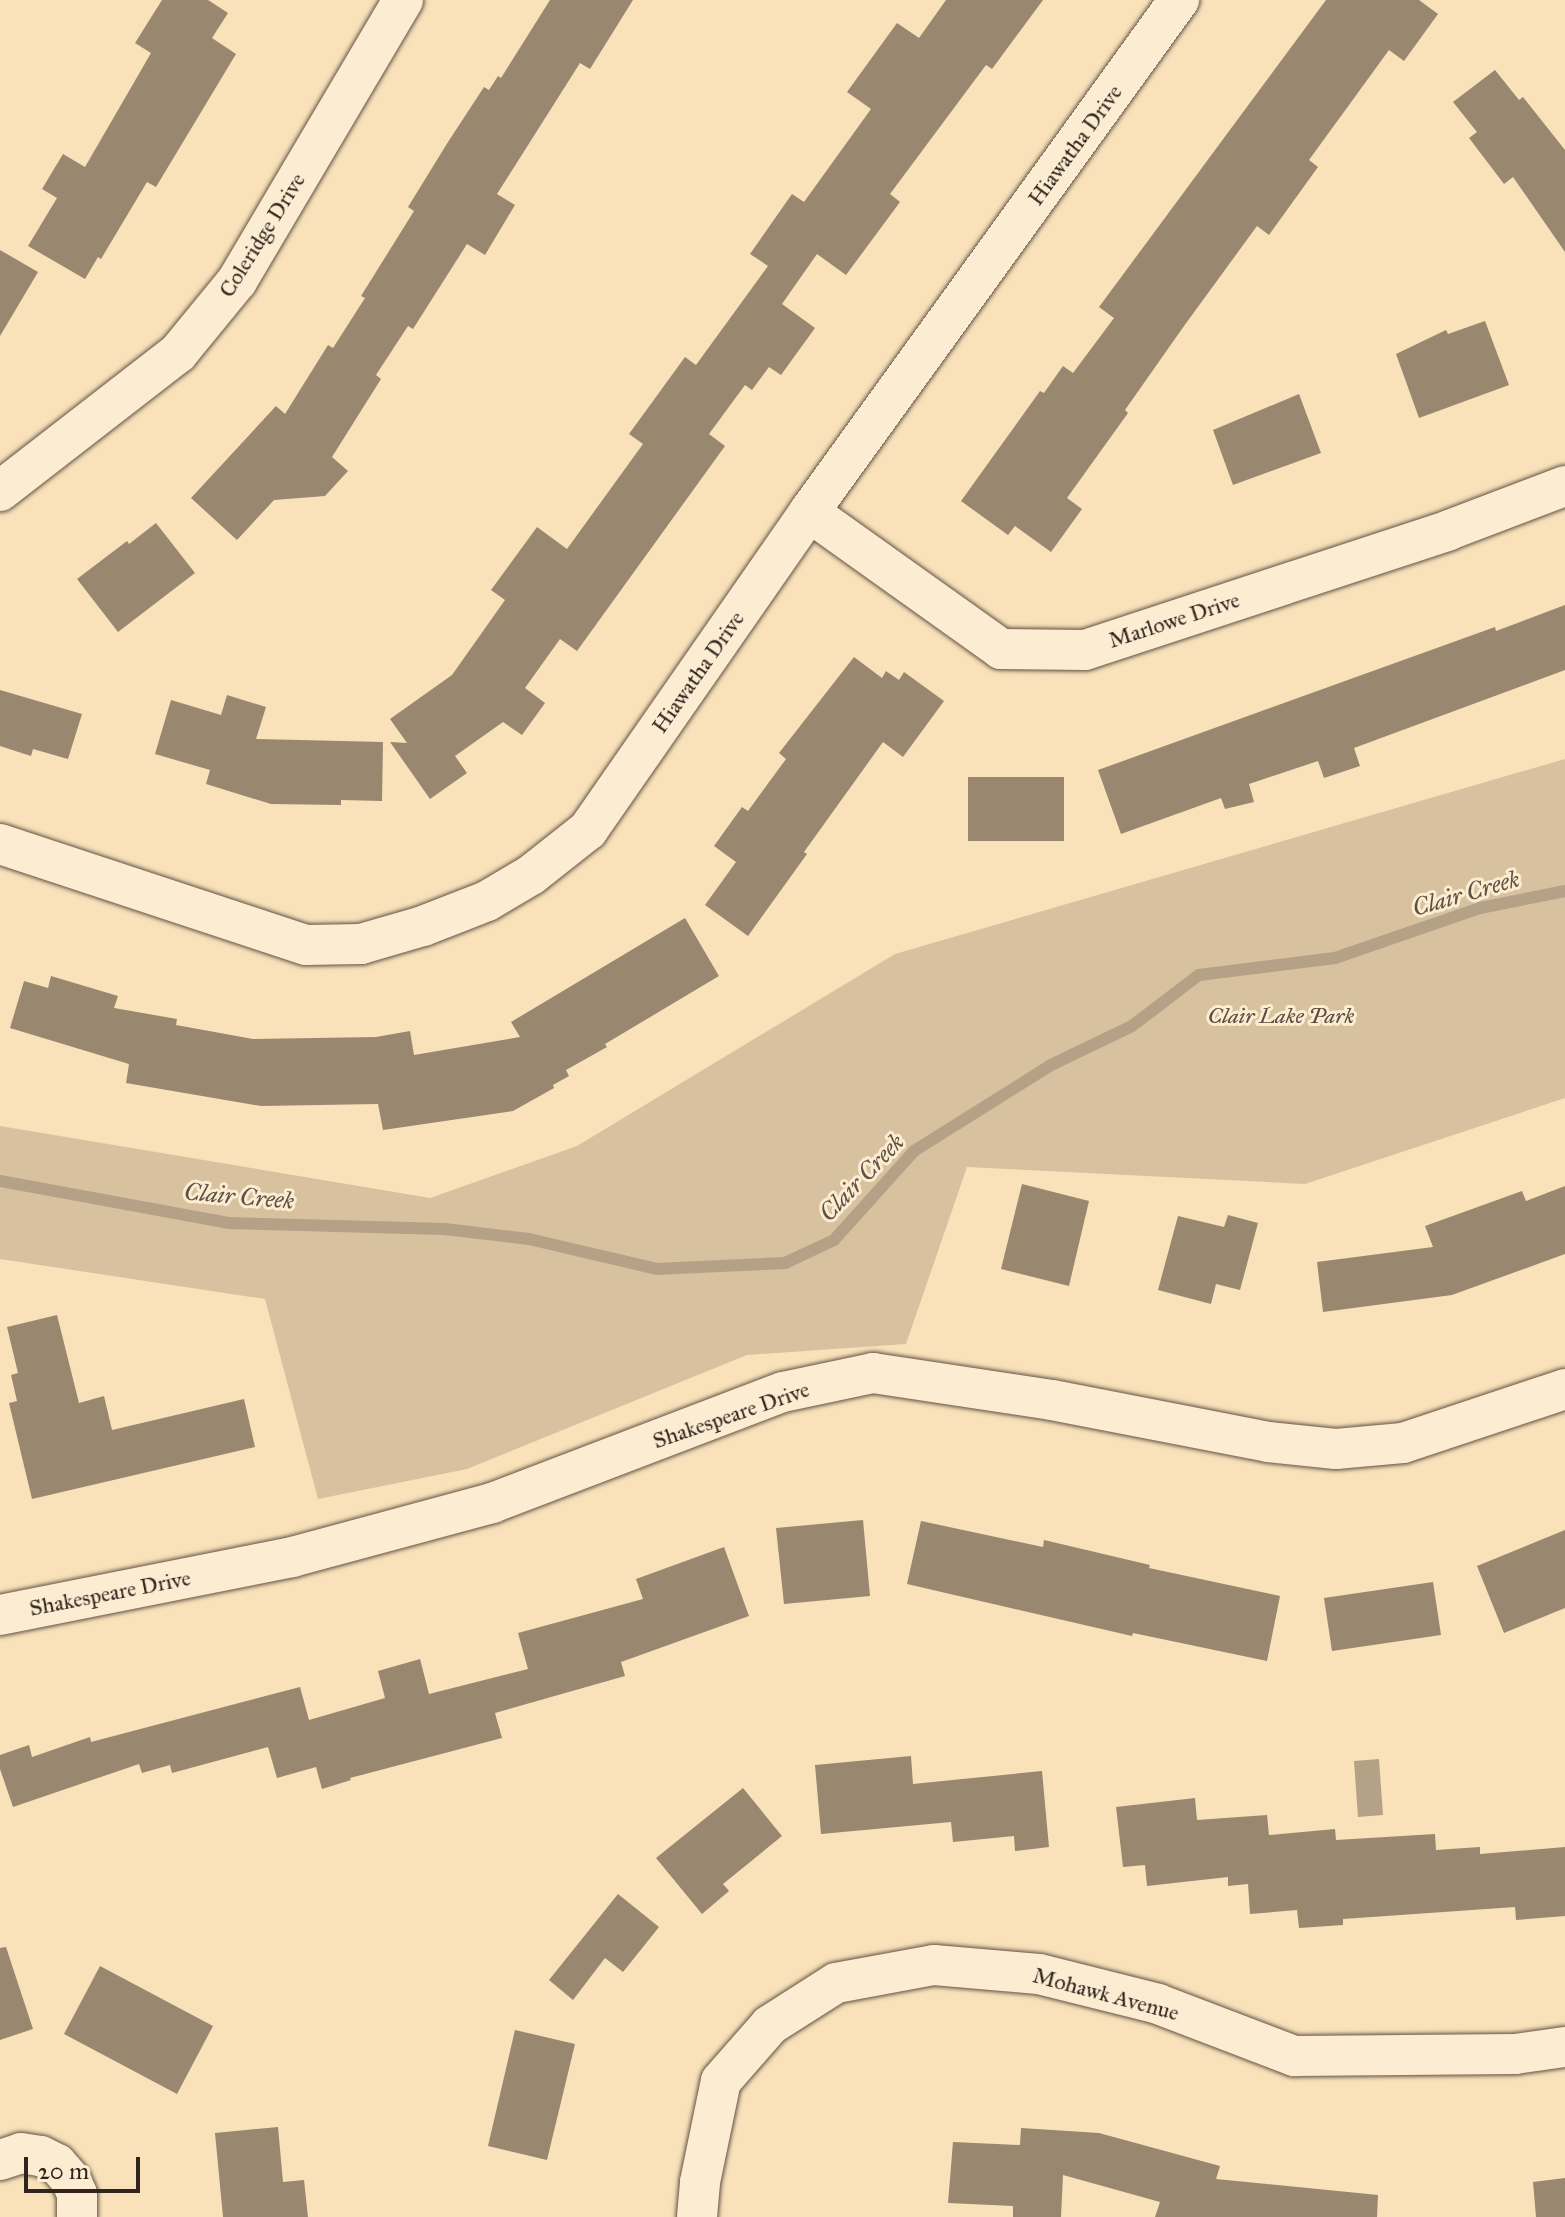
<!DOCTYPE html>
<html>
<head>
<meta charset="utf-8">
<style>
  body { margin:0 }
  #map { position:relative; width:1565px; height:2217px; overflow:hidden; background:#f9e1ba; font-family:"IM FELL Great Primer",serif }
  div>[style] { position:absolute }
  .green>* { inset:0; background:#d7c19f }
  .water>* { inset:0; background:#b5a185 }
  .stream>* { height:12px; margin:-6px; padding:0 6px; transform-origin:6px; border-radius:6px; background:#b5a185 }
  .building>* { inset:0; background:#99876f }
  .roads { filter:drop-shadow(0 0 2px #625444) drop-shadow(0 0 2px #625444) }
  .minor>* { height:40px; margin:-20px; padding:0 20px; transform-origin:20px; border-radius:20px; background:#fbecd2 }
  span { translate:-50% -50%; white-space:nowrap; text-align:center; line-height:1.15; -webkit-text-stroke:6px #fbecd2; paint-order:stroke }
  .street-label { font-size:22px; color:#30251d }
  .park-label { font-size:22px; color:#5a4c3e; font-style:italic }
  .water-label { font-size:24px; color:#5f5041; font-style:italic }
  .scale { position:absolute; left:24px; top:2157px; width:116px; height:36px; box-sizing:border-box; border:4px solid #30251d; border-top:0; padding-left:10px; font-size:24px; line-height:28px; white-space:nowrap; color:#30251d; -webkit-text-stroke:6px #fbecd2; paint-order:stroke }
</style>
</head>
<body>
<div id="map">
  <div class="green">
    <i style="clip-path:polygon(1565px 759px,1565px 1098px,1305px 1184px,967px 1167px,906px 1344px,747px 1355px,467px 1469px,318px 1499px,265px 1299px,0 1259px,0 1126px,430px 1198px,577px 1146px,895px 954px)"></i>
  </div>
  <div class="water">
    <i style="clip-path:polygon(1379px 1759px,1383px 1815px,1358px 1817px,1354px 1761px)"></i>
  </div>
  <div class="stream">
    <i style="left:0;top:1181px;width:232px;rotate:10.4deg"></i>
    <i style="left:228px;top:1223px;width:217px;rotate:1.6deg"></i>
    <i style="left:445px;top:1229px;width:85px;rotate:6.8deg"></i>
    <i style="left:529px;top:1239px;width:131px;rotate:13.2deg"></i>
    <i style="left:657px;top:1269px;width:128px;rotate:-2.7deg"></i>
    <i style="left:785px;top:1263px;width:54px;rotate:-25.1deg"></i>
    <i style="left:834px;top:1240px;width:120px;rotate:-48deg"></i>
    <i style="left:914px;top:1151px;width:162px;rotate:-32.1deg"></i>
    <i style="left:1051px;top:1065px;width:90px;rotate:-25.7deg"></i>
    <i style="left:1132px;top:1026px;width:84px;rotate:-37.3deg"></i>
    <i style="left:1199px;top:975px;width:137px;rotate:-7.1deg"></i>
    <i style="left:1335px;top:958px;width:153px;rotate:-19deg"></i>
    <i style="left:1480px;top:908px;width:87px;rotate:-11.3deg"></i>
  </div>
  <div class="building">
    <i style="clip-path:polygon(162px 0,208px 0,228px 13px,212px 38px,236px 54px,156px 187px,147px 182px,101px 259px,98px 257px,85px 279px,28px 246px,57px 198px,42px 189px,63px 154px,85px 167px,151px 53px,135px 43px)"></i>
    <i style="clip-path:polygon(550px 0,633px 0,590px 69px,580px 63px,497px 194px,515px 205px,485px 255px,467px 244px,413px 329px,408px 326px,376px 375px,381px 379px,332px 457px,348px 471px,325px 496px,274px 500px,237px 540px,191px 498px,276px 406px,285px 414px,328px 345px,333px 348px,365px 298px,361px 296px,414px 211px,408px 207px,448px 142px,484px 87px,489px 90px,498px 76px,501px 78px)"></i>
    <i style="clip-path:polygon(946px 0,1043px 0,992px 69px,986px 65px,890px 194px,900px 202px,846px 275px,817px 254px,782px 304px,815px 328px,781px 375px,769px 367px,752px 390px,745px 385px,709px 434px,725px 446px,577px 651px,560px 639px,525px 688px,545px 703px,522px 735px,503px 722px,455px 756px,467px 773px,430px 799px,390px 742px,407px 743px,390px 719px,452px 675px,505px 600px,491px 590px,537px 527px,567px 549px,643px 444px,629px 434px,685px 357px,696px 365px,768px 266px,750px 254px,792px 194px,804px 202px,871px 109px,847px 92px,897px 23px,919px 38px)"></i>
    <i style="clip-path:polygon(1326px 0,1419px 0,1438px 14px,1404px 61px,1389px 50px,1309px 160px,1318px 167px,1269px 235px,1257px 226px,1184px 326px,1125px 410px,1128px 413px,1067px 498px,1082px 509px,1051px 552px,1015px 526px,1008px 535px,961px 501px,1040px 391px,1044px 393px,1063px 366px,1073px 373px,1114px 318px,1099px 307px)"></i>
    <i style="clip-path:polygon(1495px 70px,1519px 100px,1523px 97px,1565px 150px,1565px 252px,1513px 177px,1504px 184px,1469px 138px,1477px 132px,1453px 102px)"></i>
    <i style="clip-path:polygon(0 250px,38px 272px,0 336px)"></i>
    <i style="clip-path:polygon(1485px 321px,1509px 385px,1419px 418px,1396px 354px,1446px 330px,1448px 334px)"></i>
    <i style="clip-path:polygon(1299px 394px,1321px 453px,1233px 485px,1213px 430px)"></i>
    <i style="clip-path:polygon(156px 523px,195px 573px,118px 632px,77px 579px,127px 541px,129px 544px)"></i>
    <i style="clip-path:polygon(1565px 605px,1565px 670px,1354px 748px,1360px 766px,1324px 778px,1318px 761px,1249px 784px,1254px 802px,1225px 809px,1221px 798px,1121px 834px,1098px 770px,1495px 627px,1496px 631px)"></i>
    <i style="clip-path:polygon(854px 657px,882px 678px,886px 671px,899px 680px,904px 672px,944px 701px,903px 757px,883px 742px,804px 852px,807px 854px,748px 936px,705px 905px,736px 862px,714px 846px,742px 807px,748px 811px,786px 759px,779px 753px)"></i>
    <i style="clip-path:polygon(0 690px,82px 714px,68px 759px,33px 749px,31px 756px,0 746px)"></i>
    <i style="clip-path:polygon(227px 695px,266px 707px,256px 739px,383px 742px,382px 801px,341px 800px,341px 805px,271px 804px,206px 784px,210px 770px,155px 754px,171px 700px,221px 715px)"></i>
    <i style="clip-path:polygon(968px 777px,1064px 777px,1064px 841px,968px 841px)"></i>
    <i style="clip-path:polygon(685px 918px,719px 976px,605px 1044px,607px 1047px,566px 1070px,569px 1076px,553px 1085px,554px 1088px,513px 1111px,383px 1130px,378px 1104px,261px 1106px,126px 1083px,129px 1064px,10px 1028px,24px 981px,48px 988px,51px 976px,118px 996px,114px 1008px,177px 1019px,176px 1025px,253px 1039px,376px 1037px,410px 1031px,414px 1055px,520px 1037px,511px 1022px)"></i>
    <i style="clip-path:polygon(1022px 1184px,1089px 1201px,1069px 1286px,1001px 1269px)"></i>
    <i style="clip-path:polygon(1565px 1186px,1565px 1254px,1452px 1295px,1323px 1312px,1317px 1262px,1433px 1247px,1425px 1226px,1522px 1191px,1526px 1201px)"></i>
    <i style="clip-path:polygon(1228px 1215px,1258px 1223px,1240px 1290px,1216px 1284px,1211px 1304px,1158px 1290px,1178px 1216px,1224px 1227px)"></i>
    <i style="clip-path:polygon(57px 1315px,79px 1403px,104px 1396px,112px 1430px,244px 1399px,255px 1447px,32px 1499px,9px 1403px,17px 1401px,11px 1375px,18px 1373px,7px 1327px)"></i>
    <i style="clip-path:polygon(863px 1520px,870px 1596px,784px 1604px,776px 1528px)"></i>
    <i style="clip-path:polygon(921px 1521px,1043px 1547px,1044px 1540px,1150px 1565px,1149px 1568px,1280px 1596px,1267px 1661px,1133px 1633px,1132px 1636px,907px 1584px)"></i>
    <i style="clip-path:polygon(1565px 1530px,1565px 1608px,1504px 1633px,1477px 1566px)"></i>
    <i style="clip-path:polygon(724px 1547px,749px 1616px,621px 1662px,625px 1676px,495px 1713px,502px 1738px,350px 1778px,351px 1780px,322px 1789px,316px 1767px,277px 1778px,268px 1747px,172px 1773px,170px 1765px,142px 1773px,139px 1764px,13px 1807px,0 1769px,0 1755px,29px 1745px,32px 1757px,90px 1737px,91px 1742px,300px 1687px,309px 1720px,385px 1698px,378px 1671px,420px 1659px,429px 1694px,528px 1669px,518px 1633px,643px 1599px,636px 1579px)"></i>
    <i style="clip-path:polygon(1433px 1582px,1441px 1635px,1332px 1651px,1324px 1598px)"></i>
    <i style="clip-path:polygon(911px 1756px,913px 1784px,1042px 1771px,1049px 1847px,1015px 1851px,1014px 1836px,953px 1842px,951px 1822px,821px 1834px,815px 1765px)"></i>
    <i style="clip-path:polygon(743px 1788px,782px 1836px,723px 1884px,729px 1891px,702px 1914px,656px 1858px)"></i>
    <i style="clip-path:polygon(1195px 1798px,1197px 1820px,1267px 1815px,1269px 1835px,1335px 1829px,1336px 1840px,1435px 1834px,1436px 1850px,1480px 1847px,1480px 1854px,1565px 1847px,1565px 1916px,1516px 1920px,1515px 1907px,1343px 1919px,1343px 1925px,1299px 1928px,1297px 1910px,1250px 1914px,1248px 1884px,1228px 1886px,1228px 1877px,1147px 1886px,1145px 1865px,1123px 1867px,1116px 1807px)"></i>
    <i style="clip-path:polygon(618px 1894px,659px 1927px,623px 1972px,605px 1958px,573px 2000px,549px 1980px)"></i>
    <i style="clip-path:polygon(6px 1947px,33px 2029px,0 2040px,0 1948px)"></i>
    <i style="clip-path:polygon(100px 1966px,213px 2026px,177px 2094px,64px 2034px)"></i>
    <i style="clip-path:polygon(515px 2030px,575px 2044px,547px 2160px,488px 2146px)"></i>
    <i style="clip-path:polygon(278px 2127px,283px 2182px,304px 2180px,308px 2217px,223px 2217px,215px 2133px)"></i>
    <i style="clip-path:polygon(1021px 2128px,1099px 2133px,1220px 2166px,1216px 2179px,1378px 2195px,1377px 2217px,1155px 2217px,1160px 2202px,1063px 2175px,1061px 2217px,1013px 2217px,1013px 2206px,948px 2203px,953px 2142px,1020px 2145px)"></i>
    <i style="clip-path:polygon(1565px 2178px,1565px 2217px,1536px 2217px,1533px 2182px)"></i>
  </div>
  <div class="roads">
    <div class="minor">
      <i style="left:0;top:491px;width:225px;rotate:-37.8deg"></i>
      <i style="left:178px;top:353px;width:93px;rotate:-50.7deg"></i>
      <i style="left:237px;top:281px;width:326px;rotate:-59.4deg"></i>
      <i style="left:809px;top:512px;width:236px;rotate:35.5deg"></i>
      <i style="left:1001px;top:649px;width:84px;rotate:0.7deg"></i>
      <i style="left:1085px;top:650px;width:383px;rotate:-18.2deg"></i>
      <i style="left:1449px;top:530px;width:124px;rotate:-20.8deg"></i>
      <i style="left:0;top:844px;width:322px;rotate:18.3deg"></i>
      <i style="left:306px;top:945px;width:55px;rotate:-1deg"></i>
      <i style="left:361px;top:944px;width:65px;rotate:-16.2deg"></i>
      <i style="left:423px;top:926px;width:69px;rotate:-21.3deg"></i>
      <i style="left:487px;top:901px;width:51px;rotate:-30.6deg"></i>
      <i style="left:531px;top:875px;width:73px;rotate:-38.3deg"></i>
      <i style="left:588px;top:830px;width:387px;rotate:-55.2deg"></i>
      <i style="left:809px;top:512px;width:632px;rotate:-54.15deg"></i>
      <i style="left:0;top:1615px;width:298px;rotate:-11.2deg"></i>
      <i style="left:292px;top:1557px;width:207px;rotate:-15.1deg"></i>
      <i style="left:492px;top:1503px;width:311px;rotate:-20.9deg"></i>
      <i style="left:783px;top:1392px;width:92px;rotate:-11.9deg"></i>
      <i style="left:873px;top:1373px;width:181px;rotate:8.6deg"></i>
      <i style="left:1052px;top:1400px;width:220px;rotate:11deg"></i>
      <i style="left:1268px;top:1442px;width:68px;rotate:5.9deg"></i>
      <i style="left:1336px;top:1449px;width:67px;rotate:-5.1deg"></i>
      <i style="left:1403px;top:1443px;width:171px;rotate:-18.4deg"></i>
      <i style="left:0;top:2160px;width:22px;rotate:-18deg"></i>
      <i style="left:21px;top:2153px;width:20px;rotate:9deg"></i>
      <i style="left:41px;top:2156px;width:18px;rotate:27deg"></i>
      <i style="left:57px;top:2164px;width:21px;rotate:49deg"></i>
      <i style="left:71px;top:2180px;width:15px;rotate:67deg"></i>
      <i style="left:77px;top:2194px;width:23px;rotate:90deg"></i>
      <i style="left:697px;top:2217px;width:35px;rotate:-85deg"></i>
      <i style="left:700px;top:2182px;width:103px;rotate:-78.3deg"></i>
      <i style="left:721px;top:2081px;width:74px;rotate:-48.8deg"></i>
      <i style="left:770px;top:2025px;width:78px;rotate:-32.5deg"></i>
      <i style="left:836px;top:1983px;width:100px;rotate:-10.4deg"></i>
      <i style="left:934px;top:1965px;width:105px;rotate:4.9deg"></i>
      <i style="left:1039px;top:1974px;width:123px;rotate:14.1deg"></i>
      <i style="left:1158px;top:2004px;width:146px;rotate:20.9deg"></i>
      <i style="left:1294px;top:2056px;width:221px;rotate:-0.5deg"></i>
      <i style="left:1515px;top:2054px;width:50px;rotate:-8deg"></i>
    </div>
  </div>
  <div class="street-label">
    <span style="left:1075px;top:145px;rotate:-54deg">Hiawatha Drive</span>
    <span style="left:262px;top:235px;rotate:-58deg">Coleridge Drive</span>
    <span style="left:1174px;top:620px;rotate:-18deg">Marlowe Drive</span>
    <span style="left:698px;top:672px;rotate:-55deg">Hiawatha Drive</span>
    <span style="left:731px;top:1415px;rotate:-19deg">Shakespeare Drive</span>
    <span style="left:110px;top:1593px;rotate:-11deg">Shakespeare Drive</span>
    <span style="left:1106px;top:1994px;rotate:15deg">Mohawk Avenue</span>
  </div>
  <div class="park-label">
    <span style="left:1281px;top:1016px">Clair Lake Park</span>
  </div>
  <div class="water-label">
    <span style="left:1466px;top:894px;rotate:-16deg">Clair Creek</span>
    <span style="left:862px;top:1178px;rotate:-46deg">Clair Creek</span>
    <span style="left:239px;top:1197px;rotate:5deg">Clair Creek</span>
  </div>
  <div class="scale">20 m</div>
</div>
</body>
</html>
